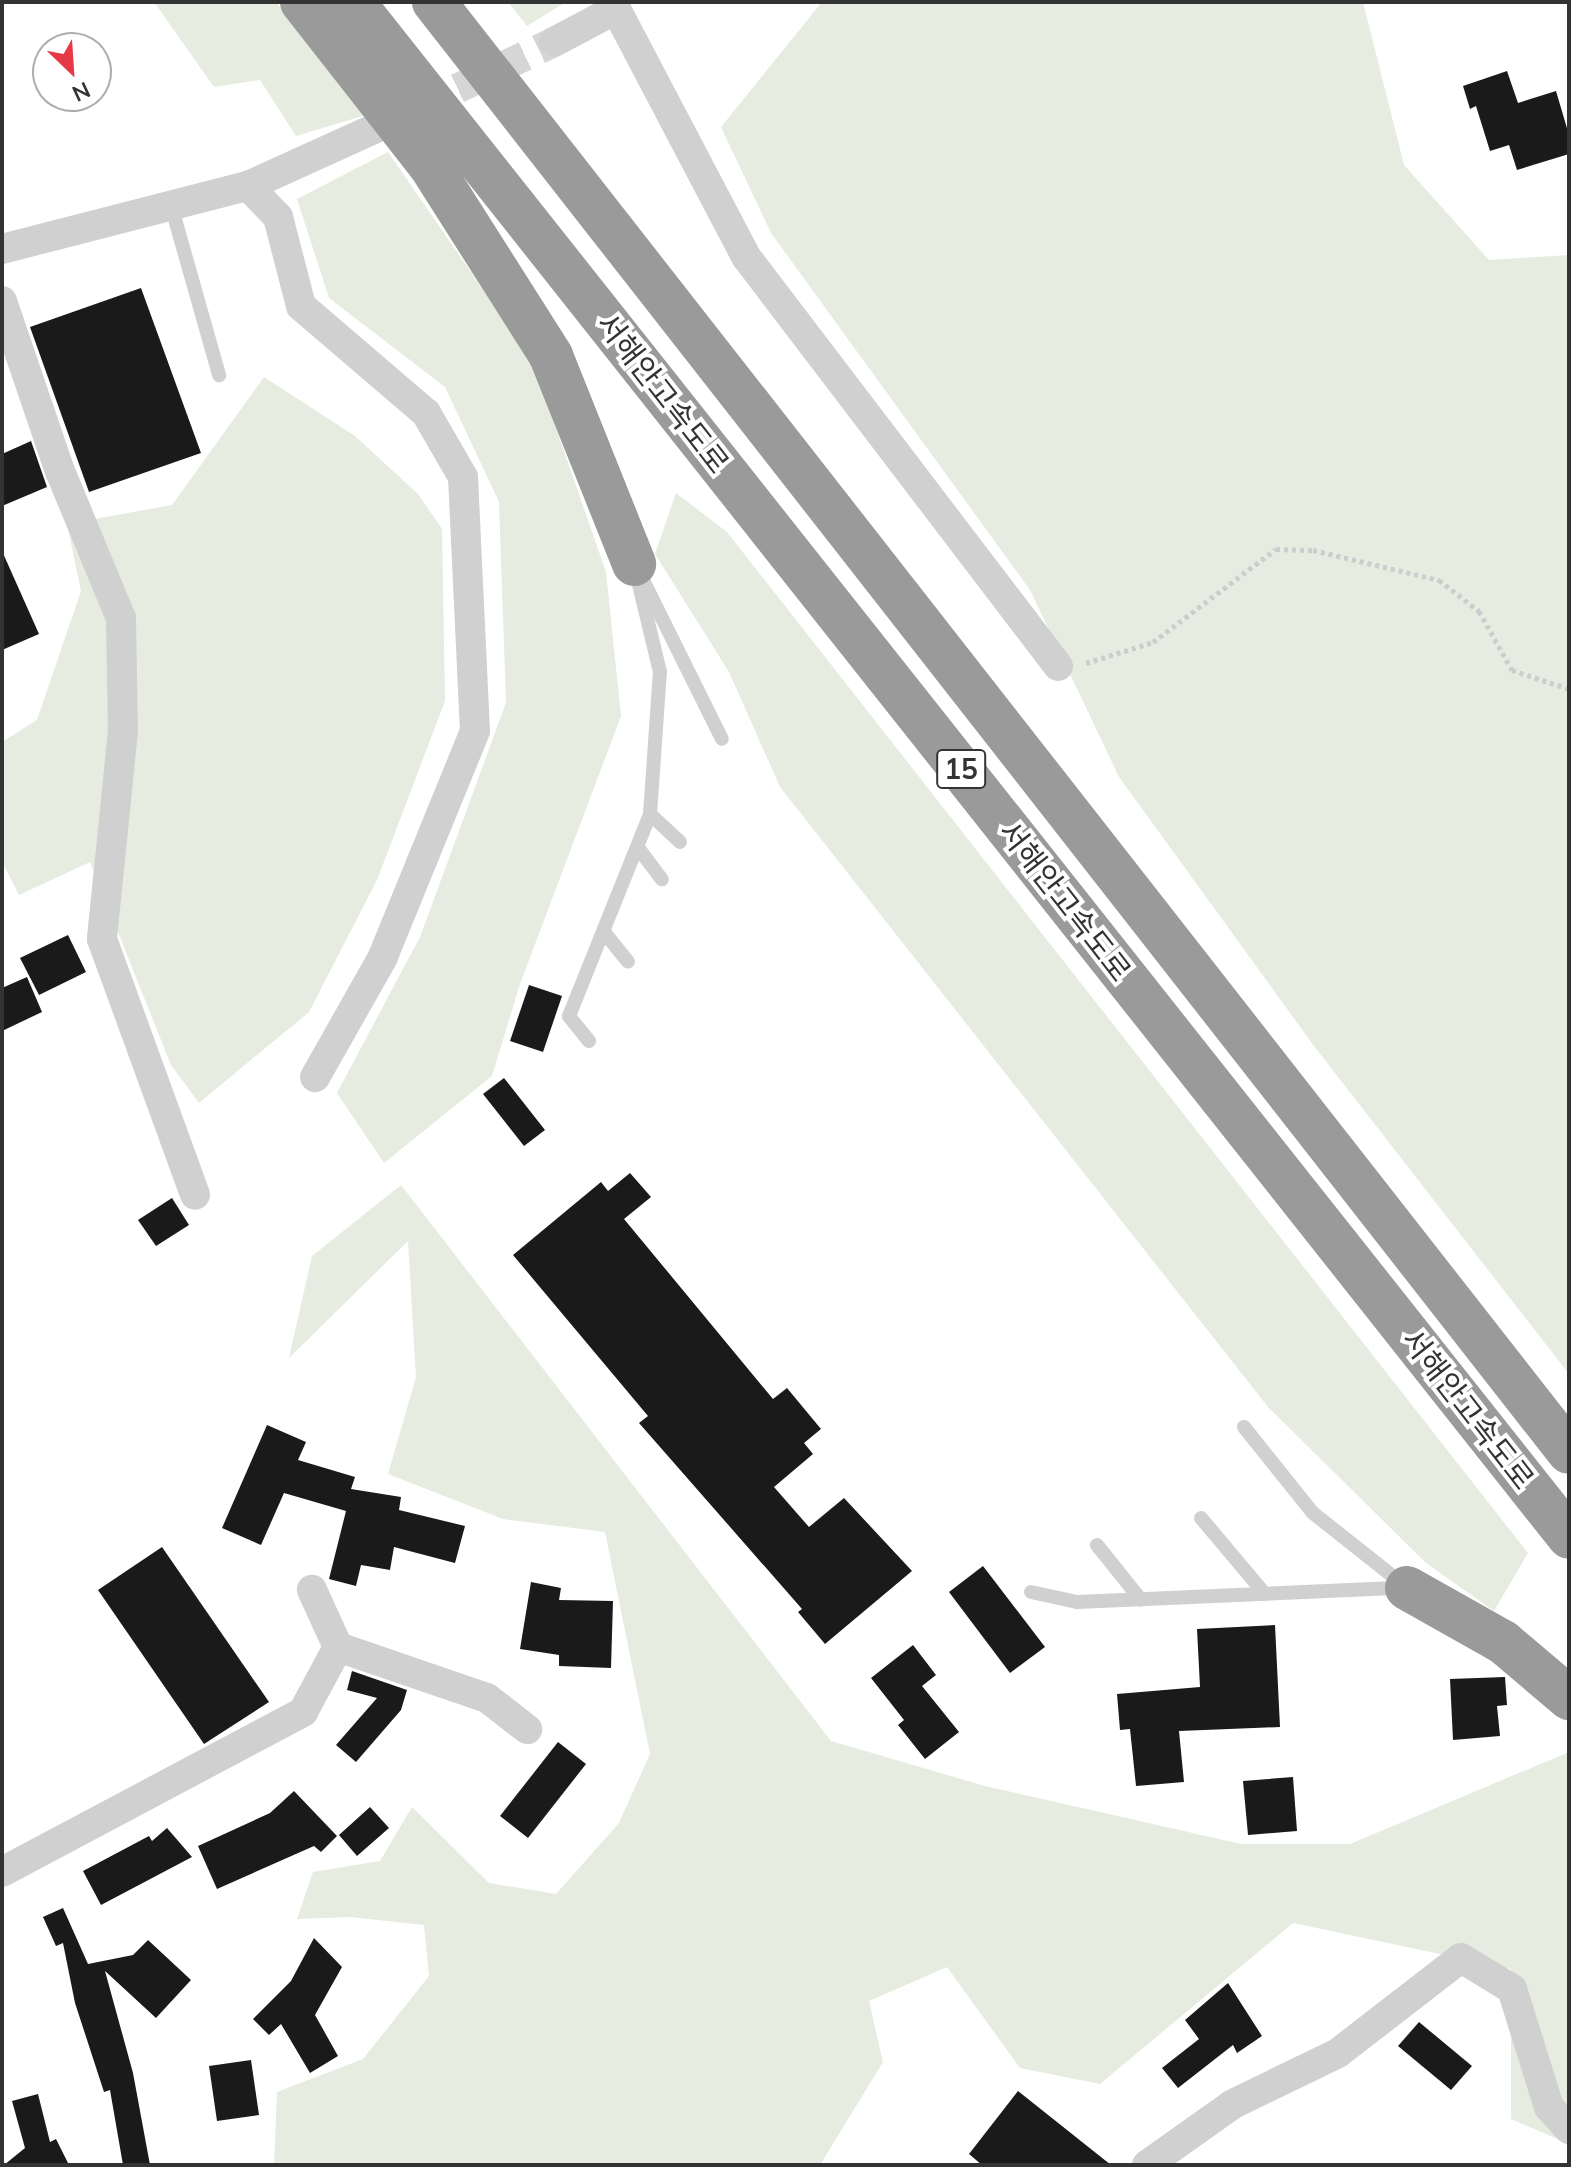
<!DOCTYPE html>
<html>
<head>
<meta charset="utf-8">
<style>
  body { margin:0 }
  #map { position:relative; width:1571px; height:2167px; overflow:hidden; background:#fff; font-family:Mulish,"Noto Sans KR",sans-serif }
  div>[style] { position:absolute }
  .green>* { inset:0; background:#e6ecdf }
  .building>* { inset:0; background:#1a1a1a }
  .street-tunnel>* { height:30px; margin-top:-15px; transform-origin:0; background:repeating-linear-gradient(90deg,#d6d6d6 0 30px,transparent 0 45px) }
  .path>* { height:5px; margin-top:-2.5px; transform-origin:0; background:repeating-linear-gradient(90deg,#cdcdcd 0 4px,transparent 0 8px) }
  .lane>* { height:14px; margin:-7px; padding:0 7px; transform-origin:7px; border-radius:7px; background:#d0d0d0 }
  .street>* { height:30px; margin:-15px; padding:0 15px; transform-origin:15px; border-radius:15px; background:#d0d0d0 }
  .highway>* { height:44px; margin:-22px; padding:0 22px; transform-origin:22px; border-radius:22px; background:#9a9a9a }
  span { translate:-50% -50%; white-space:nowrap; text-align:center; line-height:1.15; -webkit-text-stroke:8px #fff; paint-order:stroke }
  .shield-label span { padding:2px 6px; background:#fff; border:2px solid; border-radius:6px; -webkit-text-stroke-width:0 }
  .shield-label { font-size:28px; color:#333; font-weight:700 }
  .street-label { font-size:30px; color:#333 }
  .frame { position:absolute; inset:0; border:4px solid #333; pointer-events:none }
  .north { position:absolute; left:32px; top:32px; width:80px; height:80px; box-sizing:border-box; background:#fff; border:2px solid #adadad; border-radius:50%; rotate:155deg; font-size:22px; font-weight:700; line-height:32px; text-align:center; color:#333 }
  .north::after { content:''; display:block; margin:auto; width:28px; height:36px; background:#e63946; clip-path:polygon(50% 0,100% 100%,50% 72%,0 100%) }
</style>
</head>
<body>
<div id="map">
  <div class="green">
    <i style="clip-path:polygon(154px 2px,276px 2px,366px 115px,296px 136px,260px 80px,214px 87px)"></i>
    <i style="clip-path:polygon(508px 2px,566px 2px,527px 26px)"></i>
    <i style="clip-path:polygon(822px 2px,1363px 2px,1404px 165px,1489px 260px,1569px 255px,1569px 1374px,1314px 1046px,1119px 777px,1030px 590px,771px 233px,721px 127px)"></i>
    <i style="clip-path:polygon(388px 152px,533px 362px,606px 572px,621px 716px,520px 984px,492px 1076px,384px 1163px,337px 1093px,420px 937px,506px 703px,499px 502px,445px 387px,329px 298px,297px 199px)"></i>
    <i style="clip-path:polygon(264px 377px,355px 436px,418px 494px,442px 529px,445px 701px,377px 880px,309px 1012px,199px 1103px,171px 1065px,90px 862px,19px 895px,2px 862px,2px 742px,37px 720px,81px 591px,67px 524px,172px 505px)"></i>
    <i style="clip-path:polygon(676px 493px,727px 532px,1528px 1553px,1494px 1611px,1426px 1563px,1268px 1407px,780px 787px,729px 672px,655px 554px)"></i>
    <i style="clip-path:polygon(401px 1185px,831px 1741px,985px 1786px,1241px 1844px,1350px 1844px,1569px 1752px,1569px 2144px,1511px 2119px,1511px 1969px,1293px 1923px,1100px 2084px,1020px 2068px,947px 1967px,869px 2001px,883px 2062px,820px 2165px,274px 2165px,277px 2092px,363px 2059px,429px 1976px,424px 1925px,350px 1917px,297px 1919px,313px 1872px,380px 1861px,412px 1807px,489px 1883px,556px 1894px,619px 1823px,650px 1754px,605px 1532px,503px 1519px,388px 1474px,416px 1377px,408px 1241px,289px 1358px,312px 1256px)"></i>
  </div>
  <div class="building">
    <i style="clip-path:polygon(1507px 71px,1518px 103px,1556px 91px,1569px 135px,1569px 154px,1517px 170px,1509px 145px,1490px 151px,1476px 106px,1470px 109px,1463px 86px)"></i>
    <i style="clip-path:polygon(141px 288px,201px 453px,89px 492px,30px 327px)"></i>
    <i style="clip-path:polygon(31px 441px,47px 487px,2px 506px,2px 454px)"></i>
    <i style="clip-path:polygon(2px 551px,39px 634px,2px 650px)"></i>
    <i style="clip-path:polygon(68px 935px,86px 972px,39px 995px,20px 958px)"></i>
    <i style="clip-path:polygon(27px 977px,42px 1012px,2px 1031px,2px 988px)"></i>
    <i style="clip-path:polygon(529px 985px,562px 996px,543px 1052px,510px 1041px)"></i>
    <i style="clip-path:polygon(504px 1078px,545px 1130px,524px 1146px,483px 1094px)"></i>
    <i style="clip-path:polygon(630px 1173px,651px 1197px,624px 1219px,773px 1399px,787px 1388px,821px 1429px,804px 1443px,813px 1454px,774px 1487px,809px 1527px,844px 1498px,912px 1571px,825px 1644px,798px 1612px,802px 1609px,639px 1423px,648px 1416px,513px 1255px,601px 1182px,608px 1191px)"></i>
    <i style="clip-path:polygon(172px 1198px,189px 1225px,156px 1246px,138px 1220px)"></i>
    <i style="clip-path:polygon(267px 1425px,306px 1442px,298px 1460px,355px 1477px,351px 1489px,401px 1497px,399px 1510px,465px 1526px,455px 1563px,394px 1547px,390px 1570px,361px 1565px,356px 1586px,329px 1579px,346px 1511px,284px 1493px,261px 1545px,222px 1528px)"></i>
    <i style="clip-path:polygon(162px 1547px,269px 1702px,204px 1744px,98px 1590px)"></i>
    <i style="clip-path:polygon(983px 1566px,1045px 1647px,1010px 1673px,949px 1592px)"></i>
    <i style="clip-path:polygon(531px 1582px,561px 1588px,559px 1600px,613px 1601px,611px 1668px,559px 1666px,559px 1655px,520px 1649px)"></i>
    <i style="clip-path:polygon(1275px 1625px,1280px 1727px,1179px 1731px,1184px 1782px,1136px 1786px,1130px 1729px,1120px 1730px,1117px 1694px,1200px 1687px,1197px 1629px)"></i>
    <i style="clip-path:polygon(913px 1645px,936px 1675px,922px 1686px,959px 1732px,925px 1759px,898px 1725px,904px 1720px,871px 1678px)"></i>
    <i style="clip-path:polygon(352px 1671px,407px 1690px,401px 1710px,356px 1762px,336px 1745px,377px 1698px,347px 1690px)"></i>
    <i style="clip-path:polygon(1505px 1677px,1507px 1705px,1497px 1706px,1500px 1736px,1453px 1740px,1450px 1679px)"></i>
    <i style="clip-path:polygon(558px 1742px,586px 1764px,528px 1838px,500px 1816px)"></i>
    <i style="clip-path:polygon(1293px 1777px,1297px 1831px,1248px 1835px,1243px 1781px)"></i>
    <i style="clip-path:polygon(294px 1791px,337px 1836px,321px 1852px,314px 1846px,217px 1889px,198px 1846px,270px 1813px)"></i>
    <i style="clip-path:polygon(370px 1807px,389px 1828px,357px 1856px,339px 1835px)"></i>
    <i style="clip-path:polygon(167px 1828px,192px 1857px,101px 1905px,83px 1871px,149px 1836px,152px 1841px)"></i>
    <i style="clip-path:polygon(63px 1908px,88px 1964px,133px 1955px,148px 1940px,191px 1980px,156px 2018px,105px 1971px,133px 2073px,150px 2165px,123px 2165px,110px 2090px,104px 2092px,75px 2003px,63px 1943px,56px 1946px,43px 1917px)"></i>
    <i style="clip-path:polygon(314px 1938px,342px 1967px,315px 2015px,338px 2056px,310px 2073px,281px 2024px,269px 2035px,253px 2019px,291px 1981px)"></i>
    <i style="clip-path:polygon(1228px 1983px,1262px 2036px,1237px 2053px,1233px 2045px,1178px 2088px,1162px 2068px,1199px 2039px,1185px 2020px)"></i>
    <i style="clip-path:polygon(1419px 2022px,1472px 2066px,1451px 2090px,1398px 2046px)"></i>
    <i style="clip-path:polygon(251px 2060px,259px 2115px,217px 2121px,209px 2066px)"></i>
    <i style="clip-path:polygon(1018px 2091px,1111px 2165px,982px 2165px,969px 2154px)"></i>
    <i style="clip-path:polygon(38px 2094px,50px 2142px,56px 2139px,69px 2165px,4px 2165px,25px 2148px,12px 2101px)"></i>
  </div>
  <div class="street-tunnel">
    <i style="left:417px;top:108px;width:152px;rotate:-25.7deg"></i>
  </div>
  <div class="path">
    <i style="left:1086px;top:663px;width:70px;rotate:-17.4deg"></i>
    <i style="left:1153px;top:642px;width:154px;rotate:-37.1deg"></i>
    <i style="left:1276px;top:549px;width:37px;rotate:2deg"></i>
    <i style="left:1313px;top:550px;width:130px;rotate:13.4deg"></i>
    <i style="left:1439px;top:580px;width:51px;rotate:37.8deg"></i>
    <i style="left:1479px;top:611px;width:68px;rotate:60.8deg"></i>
    <i style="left:1512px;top:670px;width:60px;rotate:18.4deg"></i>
  </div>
  <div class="lane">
    <i style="left:171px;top:205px;width:177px;rotate:74.2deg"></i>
    <i style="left:644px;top:582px;width:175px;rotate:63.6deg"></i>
    <i style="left:650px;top:814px;width:41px;rotate:43deg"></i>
    <i style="left:639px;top:849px;width:38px;rotate:53deg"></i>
    <i style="left:604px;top:932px;width:38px;rotate:51deg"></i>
    <i style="left:589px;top:1041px;width:32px;rotate:-129deg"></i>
    <i style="left:569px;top:1016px;width:218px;rotate:-68.1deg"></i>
    <i style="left:650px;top:814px;width:142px;rotate:-86deg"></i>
    <i style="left:660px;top:672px;width:107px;rotate:-103.5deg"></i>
    <i style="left:1244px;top:1427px;width:110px;rotate:51.3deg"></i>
    <i style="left:1313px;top:1513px;width:116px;rotate:38.4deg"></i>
    <i style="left:1201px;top:1518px;width:99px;rotate:49.9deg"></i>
    <i style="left:1097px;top:1545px;width:70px;rotate:51.3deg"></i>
    <i style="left:1031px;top:1592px;width:47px;rotate:12.3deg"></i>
    <i style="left:1077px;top:1602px;width:324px;rotate:-2.5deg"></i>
  </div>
  <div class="street">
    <i style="left:554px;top:42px;width:70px;rotate:-28deg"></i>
    <i style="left:616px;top:9px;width:281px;rotate:62.3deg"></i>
    <i style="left:747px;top:258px;width:513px;rotate:52.68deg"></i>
    <i style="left:248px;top:186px;width:141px;rotate:-24.4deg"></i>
    <i style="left:2px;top:249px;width:254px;rotate:-14.4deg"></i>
    <i style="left:248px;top:186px;width:43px;rotate:45.9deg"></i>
    <i style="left:278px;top:217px;width:92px;rotate:75.5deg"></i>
    <i style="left:301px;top:306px;width:165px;rotate:40.6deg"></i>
    <i style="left:426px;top:413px;width:74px;rotate:60deg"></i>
    <i style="left:463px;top:477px;width:254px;rotate:87.3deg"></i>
    <i style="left:475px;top:731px;width:244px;rotate:112.2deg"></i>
    <i style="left:383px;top:957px;width:138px;rotate:119.5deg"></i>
    <i style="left:2px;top:301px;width:180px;rotate:71.2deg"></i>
    <i style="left:60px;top:471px;width:159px;rotate:67.5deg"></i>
    <i style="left:121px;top:618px;width:113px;rotate:89deg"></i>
    <i style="left:123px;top:731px;width:209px;rotate:95.8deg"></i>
    <i style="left:102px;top:939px;width:272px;rotate:70deg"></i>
    <i style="left:338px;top:1647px;width:157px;rotate:18.9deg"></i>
    <i style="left:487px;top:1698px;width:51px;rotate:37.8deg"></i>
    <i style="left:2px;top:1872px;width:341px;rotate:-28deg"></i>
    <i style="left:303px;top:1712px;width:74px;rotate:-61.7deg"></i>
    <i style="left:338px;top:1647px;width:63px;rotate:-114.5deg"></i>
    <i style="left:1147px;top:2165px;width:105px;rotate:-35.3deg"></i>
    <i style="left:1233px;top:2104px;width:117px;rotate:-25.9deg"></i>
    <i style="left:1338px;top:2053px;width:155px;rotate:-37.7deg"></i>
    <i style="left:1461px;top:1958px;width:60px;rotate:31.3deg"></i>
    <i style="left:1512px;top:1989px;width:124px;rotate:72.6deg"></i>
    <i style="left:1549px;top:2107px;width:30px;rotate:48deg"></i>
  </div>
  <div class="highway">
    <i style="left:302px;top:2px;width:207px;rotate:51.9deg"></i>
    <i style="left:430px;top:165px;width:226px;rotate:57.6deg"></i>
    <i style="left:551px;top:356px;width:224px;rotate:68.2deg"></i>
    <i style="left:353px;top:2px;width:1958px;rotate:51.61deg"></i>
    <i style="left:434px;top:2px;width:1841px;rotate:51.95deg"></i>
    <i style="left:1407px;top:1588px;width:110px;rotate:29.4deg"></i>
    <i style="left:1503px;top:1642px;width:87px;rotate:40.3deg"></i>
  </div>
  <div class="shield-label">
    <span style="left:961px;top:769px">15</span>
  </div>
  <div class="street-label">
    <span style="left:663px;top:393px;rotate:52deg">서해안고속도로</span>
    <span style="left:1065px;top:901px;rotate:52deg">서해안고속도로</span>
    <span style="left:1468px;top:1409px;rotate:52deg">서해안고속도로</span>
  </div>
  <div class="frame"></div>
  <div class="north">N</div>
</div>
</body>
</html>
